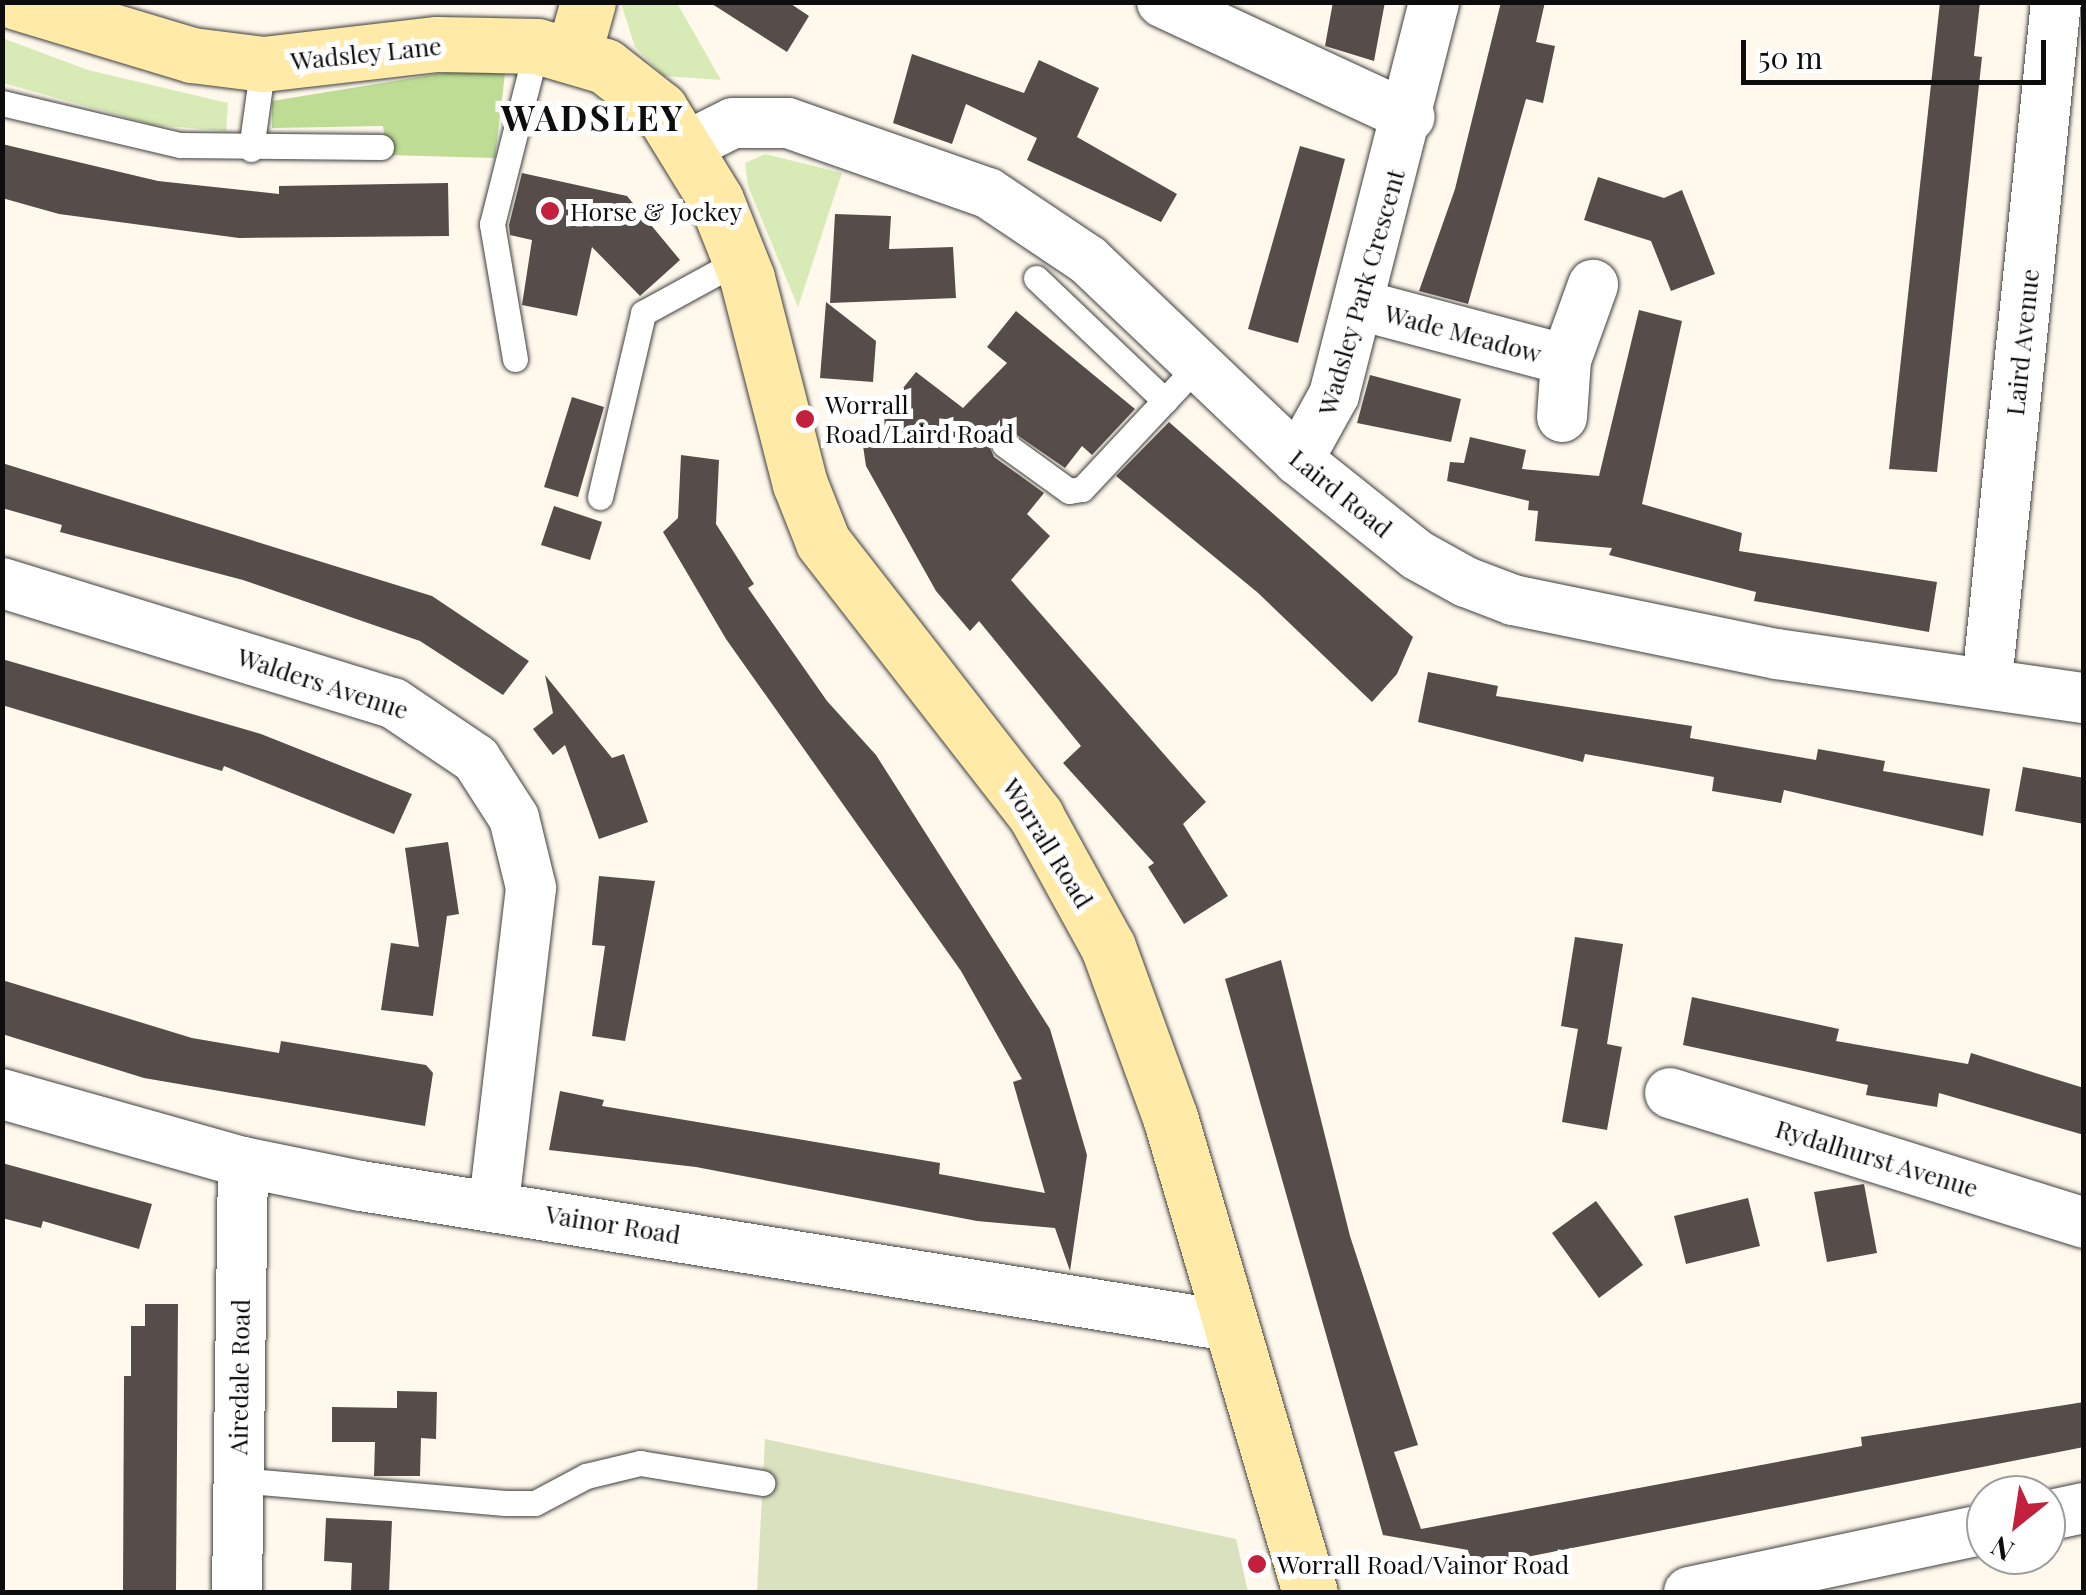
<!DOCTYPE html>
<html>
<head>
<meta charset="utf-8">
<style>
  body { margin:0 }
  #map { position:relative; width:2086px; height:1595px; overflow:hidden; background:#fff9ed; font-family:"Playfair Display",serif }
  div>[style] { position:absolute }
  .green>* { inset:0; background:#d8ebb6 }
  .forest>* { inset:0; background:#bedc94 }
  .cemetery>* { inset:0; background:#dae1be }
  .building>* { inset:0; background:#564c49 }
  .roads { filter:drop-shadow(0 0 2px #404040) drop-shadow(0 0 2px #404040) }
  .lane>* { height:25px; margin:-12.5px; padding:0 12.5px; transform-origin:12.5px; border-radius:12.5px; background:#fff }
  .street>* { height:50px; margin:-25px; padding:0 25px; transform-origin:25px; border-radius:25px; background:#fff }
  .secondary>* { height:55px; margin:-27.5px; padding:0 27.5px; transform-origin:27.5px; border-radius:27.5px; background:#ffeaa8 }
  .dots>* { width:28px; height:28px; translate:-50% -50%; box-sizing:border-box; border:5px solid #fff; border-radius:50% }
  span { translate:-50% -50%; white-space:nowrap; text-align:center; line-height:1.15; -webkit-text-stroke:10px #fff; paint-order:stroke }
  .street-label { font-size:25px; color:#0d0d0d }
  .poi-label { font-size:25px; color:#0d0d0d }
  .left { translate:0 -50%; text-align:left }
  .district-label { font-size:35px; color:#0d0d0d; font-weight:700; letter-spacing:2.5px }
  .frame { position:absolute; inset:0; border:5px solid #0d0d0d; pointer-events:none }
  .north { position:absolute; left:1966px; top:1475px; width:100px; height:100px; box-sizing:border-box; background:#fff; border:2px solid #9e9e9e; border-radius:50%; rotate:210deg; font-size:28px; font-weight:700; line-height:40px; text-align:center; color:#0d0d0d }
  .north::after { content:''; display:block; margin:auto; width:35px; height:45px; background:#c2203d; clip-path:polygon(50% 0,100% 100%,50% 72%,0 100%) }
  .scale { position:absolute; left:1741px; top:40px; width:305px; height:45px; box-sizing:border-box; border:5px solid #0d0d0d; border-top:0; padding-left:12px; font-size:30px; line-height:35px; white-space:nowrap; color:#0d0d0d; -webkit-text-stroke:8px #fff; paint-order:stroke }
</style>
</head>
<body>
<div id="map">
  <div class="green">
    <i style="clip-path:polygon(621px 3px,677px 3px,721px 80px,664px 76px,635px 47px)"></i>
    <i style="clip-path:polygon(5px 39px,88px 70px,228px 103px,226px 131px,154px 125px,3px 83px)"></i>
    <i style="clip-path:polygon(765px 154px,842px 173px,798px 307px,748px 186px,745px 163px)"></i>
  </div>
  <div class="forest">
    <i style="clip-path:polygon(480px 67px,505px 73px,495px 158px,387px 155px,383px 126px,272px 128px,272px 101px)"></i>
  </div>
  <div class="cemetery">
    <i style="clip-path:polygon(765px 1439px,1236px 1539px,1248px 1592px,757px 1592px)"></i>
  </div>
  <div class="building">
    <i style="clip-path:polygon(709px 2px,788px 2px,809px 16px,787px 52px)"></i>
    <i style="clip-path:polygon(1333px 2px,1385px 2px,1374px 61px,1325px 46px)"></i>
    <i style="clip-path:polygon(1501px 2px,1545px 2px,1536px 42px,1555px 46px,1543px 103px,1526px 99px,1468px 304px,1419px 291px,1455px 189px)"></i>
    <i style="clip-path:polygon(1940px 2px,1980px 2px,1974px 56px,1982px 57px,1937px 472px,1889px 469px)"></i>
    <i style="clip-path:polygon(912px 54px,1024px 93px,1039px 60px,1099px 88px,1077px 137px,1177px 194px,1161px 222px,1027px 160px,1037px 138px,966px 104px,952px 144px,893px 123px)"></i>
    <i style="clip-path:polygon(2px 144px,158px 181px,279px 194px,279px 186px,448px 183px,449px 236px,239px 238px,59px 214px,2px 198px)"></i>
    <i style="clip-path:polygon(1300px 146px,1345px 159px,1298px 343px,1248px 329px)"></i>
    <i style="clip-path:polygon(522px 173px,627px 196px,680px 260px,640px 296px,592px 247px,577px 316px,522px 305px,532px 240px,510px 235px,509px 225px)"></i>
    <i style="clip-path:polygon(1598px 177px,1664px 198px,1682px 190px,1715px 274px,1671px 291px,1651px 241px,1584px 220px)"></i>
    <i style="clip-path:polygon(835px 214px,891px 216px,889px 249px,953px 247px,956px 298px,830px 303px)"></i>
    <i style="clip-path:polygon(826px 302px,876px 341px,873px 382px,820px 378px)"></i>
    <i style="clip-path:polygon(1639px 310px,1682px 321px,1642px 504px,1742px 533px,1739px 551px,1937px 582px,1929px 632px,1754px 601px,1756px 592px,1609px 555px,1612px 548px,1535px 541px,1538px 511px,1528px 510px,1529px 501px,1447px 481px,1450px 462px,1464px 463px,1470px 437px,1526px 450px,1522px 469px,1599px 476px)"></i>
    <i style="clip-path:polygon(1016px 311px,1135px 409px,1092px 455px,1082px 446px,1065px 468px,1007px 428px,988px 443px,994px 457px,1044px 493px,1027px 514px,1050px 536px,1011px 580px,1206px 802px,1183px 824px,1228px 896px,1184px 924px,1148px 867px,1154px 863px,1063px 763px,1081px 746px,979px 621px,970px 631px,936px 591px,866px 466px,862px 439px,916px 372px,963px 408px,1007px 363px,987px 347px)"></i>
    <i style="clip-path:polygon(1370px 375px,1461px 399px,1451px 442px,1357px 423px)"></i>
    <i style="clip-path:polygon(572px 397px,604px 407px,578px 497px,544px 487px)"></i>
    <i style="clip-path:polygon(1169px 422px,1413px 637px,1397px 674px,1372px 702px,1257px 592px,1116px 476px)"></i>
    <i style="clip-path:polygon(681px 455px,719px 460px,716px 524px,754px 584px,748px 588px,827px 701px,876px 755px,1050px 1029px,1087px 1155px,1070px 1271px,1055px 1228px,977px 1221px,696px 1167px,549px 1150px,560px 1091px,604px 1100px,602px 1106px,940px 1163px,939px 1174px,1045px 1193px,1013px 1082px,1022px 1079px,961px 971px,726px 639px,663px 532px,678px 518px)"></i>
    <i style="clip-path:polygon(2px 463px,432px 596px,529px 661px,503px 695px,420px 641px,243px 580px,60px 532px,62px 525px,2px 508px)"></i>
    <i style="clip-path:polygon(554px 506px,602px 522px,590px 560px,541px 545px)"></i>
    <i style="clip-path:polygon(2px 659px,261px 734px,412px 794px,394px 834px,224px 766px,222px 771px,2px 705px)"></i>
    <i style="clip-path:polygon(1428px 672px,1498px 686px,1496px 696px,1692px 726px,1690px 738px,1816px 760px,1818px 749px,1885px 761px,1883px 771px,1990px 789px,1983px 836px,1784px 790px,1781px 803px,1712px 791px,1714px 777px,1585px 754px,1583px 762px,1418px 722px)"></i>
    <i style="clip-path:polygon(545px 675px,612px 758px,624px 754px,648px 822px,599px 839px,565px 745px,553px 755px,533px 729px,553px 713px)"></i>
    <i style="clip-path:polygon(2023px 767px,2084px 778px,2084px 824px,2015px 811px)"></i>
    <i style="clip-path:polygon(448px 842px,459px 914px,447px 916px,433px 1016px,381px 1010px,391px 943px,419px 947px,405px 848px)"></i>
    <i style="clip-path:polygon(599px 876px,655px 881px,625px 1041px,592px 1036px,605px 946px,592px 945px)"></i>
    <i style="clip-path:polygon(1575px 937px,1623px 944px,1607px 1044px,1622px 1047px,1607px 1130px,1562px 1122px,1578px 1029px,1561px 1026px)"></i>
    <i style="clip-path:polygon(1281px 960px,1350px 1236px,1418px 1445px,1394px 1452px,1421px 1529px,1862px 1446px,1861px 1437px,2084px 1402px,2084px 1447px,1471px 1568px,1468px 1550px,1383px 1535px,1225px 979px)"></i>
    <i style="clip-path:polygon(2px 980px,192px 1038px,279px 1053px,281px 1041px,426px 1065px,433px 1073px,425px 1126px,144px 1078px,2px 1034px)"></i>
    <i style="clip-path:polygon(1692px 997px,1839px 1029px,1836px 1041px,1968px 1064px,1971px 1053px,2084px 1088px,2084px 1135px,1939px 1093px,1937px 1107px,1866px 1095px,1868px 1085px,1683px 1045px)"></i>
    <i style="clip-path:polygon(2px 1163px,152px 1204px,139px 1249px,43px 1221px,41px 1228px,2px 1218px)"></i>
    <i style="clip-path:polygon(1864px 1184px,1877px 1253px,1827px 1262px,1814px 1192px)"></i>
    <i style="clip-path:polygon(1748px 1198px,1760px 1246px,1686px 1264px,1674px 1216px)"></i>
    <i style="clip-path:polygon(1596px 1201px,1643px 1265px,1599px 1298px,1552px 1233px)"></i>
    <i style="clip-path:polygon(145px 1304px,178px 1304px,176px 1592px,123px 1592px,124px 1376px,131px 1376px,131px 1326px,145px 1326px)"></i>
    <i style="clip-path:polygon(397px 1391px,437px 1392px,436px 1439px,421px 1438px,420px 1476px,374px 1476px,375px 1442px,332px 1442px,332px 1407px,397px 1408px)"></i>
    <i style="clip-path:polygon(326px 1518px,392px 1521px,389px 1592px,351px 1592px,352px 1563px,324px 1561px)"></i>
  </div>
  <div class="roads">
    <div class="lane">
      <i style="left:2px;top:103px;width:183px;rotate:13.3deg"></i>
      <i style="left:180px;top:145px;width:201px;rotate:0.6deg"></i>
      <i style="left:251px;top:149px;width:86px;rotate:-82deg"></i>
      <i style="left:1036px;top:278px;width:178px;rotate:43.6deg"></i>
      <i style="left:515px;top:359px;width:137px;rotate:-99.7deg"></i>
      <i style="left:492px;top:224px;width:184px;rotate:-75.8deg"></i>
      <i style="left:1004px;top:444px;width:80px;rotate:35.9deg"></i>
      <i style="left:1069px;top:491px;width:13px;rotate:-9deg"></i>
      <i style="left:1082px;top:489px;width:171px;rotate:-46.9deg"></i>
      <i style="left:600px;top:497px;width:189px;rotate:-76.8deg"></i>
      <i style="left:643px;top:313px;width:111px;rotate:-28.7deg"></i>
      <i style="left:237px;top:1480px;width:269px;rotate:4.9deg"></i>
      <i style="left:505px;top:1503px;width:30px"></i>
      <i style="left:535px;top:1503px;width:58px;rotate:-27.9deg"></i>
      <i style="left:586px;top:1476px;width:56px;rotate:-13.5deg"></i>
      <i style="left:640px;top:1463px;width:124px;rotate:9.3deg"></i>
    </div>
    <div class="street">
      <i style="left:1162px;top:2px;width:273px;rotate:24.9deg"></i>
      <i style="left:687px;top:146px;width:51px;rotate:-26.6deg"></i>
      <i style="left:733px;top:123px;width:55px"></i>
      <i style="left:788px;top:123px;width:212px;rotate:19.3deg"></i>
      <i style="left:988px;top:193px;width:120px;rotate:33.8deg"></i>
      <i style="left:1088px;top:260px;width:290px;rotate:43.6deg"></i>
      <i style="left:1298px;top:460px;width:152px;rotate:38.6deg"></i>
      <i style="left:1417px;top:555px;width:56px;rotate:28.9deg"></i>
      <i style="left:1466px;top:582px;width:50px;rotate:21deg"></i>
      <i style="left:1513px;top:600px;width:269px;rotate:11.6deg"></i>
      <i style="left:1777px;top:654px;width:310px;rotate:8.2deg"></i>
      <i style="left:1360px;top:305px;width:213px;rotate:14.9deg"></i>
      <i style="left:1562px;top:417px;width:57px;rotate:-86deg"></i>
      <i style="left:1566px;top:360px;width:80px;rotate:-70.2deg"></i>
      <i style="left:1298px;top:460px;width:74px;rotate:-61deg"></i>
      <i style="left:1334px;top:395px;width:406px;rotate:-75.7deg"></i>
      <i style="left:2px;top:583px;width:409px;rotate:17.1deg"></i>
      <i style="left:393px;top:703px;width:100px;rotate:34deg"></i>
      <i style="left:476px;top:759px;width:70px;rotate:57.2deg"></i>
      <i style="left:514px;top:818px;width:72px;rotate:76.3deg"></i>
      <i style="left:531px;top:888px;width:319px;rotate:96.7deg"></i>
      <i style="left:1987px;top:682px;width:683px;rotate:-84.21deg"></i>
      <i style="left:1670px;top:1093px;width:434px;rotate:17.4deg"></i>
      <i style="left:2px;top:1094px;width:250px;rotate:15.8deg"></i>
      <i style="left:243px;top:1162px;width:120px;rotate:11.5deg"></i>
      <i style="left:361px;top:1186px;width:879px;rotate:9.16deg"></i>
      <i style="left:2046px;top:1516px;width:39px;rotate:-12deg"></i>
      <i style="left:237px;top:1592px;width:430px;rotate:-89.2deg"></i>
      <i style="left:1689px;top:1592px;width:304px;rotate:-12deg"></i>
    </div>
    <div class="secondary">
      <i style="left:16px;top:2px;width:184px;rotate:16.8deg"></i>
      <i style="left:192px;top:55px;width:72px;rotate:7.2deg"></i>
      <i style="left:263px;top:64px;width:175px;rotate:-6.6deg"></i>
      <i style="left:437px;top:44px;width:100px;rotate:1.1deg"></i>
      <i style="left:537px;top:46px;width:71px;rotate:16.4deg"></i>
      <i style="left:605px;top:66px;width:70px;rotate:38deg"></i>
      <i style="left:660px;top:109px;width:107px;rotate:58.4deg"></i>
      <i style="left:716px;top:200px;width:84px;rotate:68.3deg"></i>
      <i style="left:747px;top:278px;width:213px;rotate:75.6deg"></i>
      <i style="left:800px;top:484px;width:62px;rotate:68.4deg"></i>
      <i style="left:823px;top:542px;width:347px;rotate:52.1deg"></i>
      <i style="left:1036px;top:816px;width:149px;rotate:61.2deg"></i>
      <i style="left:1108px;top:947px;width:181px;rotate:70deg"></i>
      <i style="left:1170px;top:1117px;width:495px;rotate:73.6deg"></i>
      <i style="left:574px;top:52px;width:52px;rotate:-74.4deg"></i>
    </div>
  </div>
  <div class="dots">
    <i style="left:550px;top:211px;background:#c2203d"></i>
    <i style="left:805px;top:419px;background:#c2203d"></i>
    <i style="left:1257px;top:1564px;background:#c2203d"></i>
  </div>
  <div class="street-label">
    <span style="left:366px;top:53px;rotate:-6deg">Wadsley Lane</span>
    <span style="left:1361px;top:292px;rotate:-74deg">Wadsley Park Crescent</span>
    <span style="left:1463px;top:333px;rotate:15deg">Wade Meadow</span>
    <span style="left:2022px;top:342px;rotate:-84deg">Laird Avenue</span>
    <span style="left:1341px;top:493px;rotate:39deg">Laird Road</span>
    <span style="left:323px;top:683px;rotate:18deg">Walders Avenue</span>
    <span style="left:1048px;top:843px;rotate:58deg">Worrall Road</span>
    <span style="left:1877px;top:1158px;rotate:17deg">Rydalhurst Avenue</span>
    <span style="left:613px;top:1224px;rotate:9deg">Vainor Road</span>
    <span style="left:239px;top:1377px;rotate:-89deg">Airedale Road</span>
  </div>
  <div class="poi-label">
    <span class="left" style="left:570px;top:211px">Horse &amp; Jockey</span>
    <span class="left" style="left:825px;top:419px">Worrall<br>Road/Laird Road</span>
    <span class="left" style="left:1277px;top:1564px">Worrall Road/Vainor Road</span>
  </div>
  <div class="district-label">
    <span style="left:593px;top:117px">WADSLEY</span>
  </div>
  <div class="frame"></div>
  <div class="north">N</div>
  <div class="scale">50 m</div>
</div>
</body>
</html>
